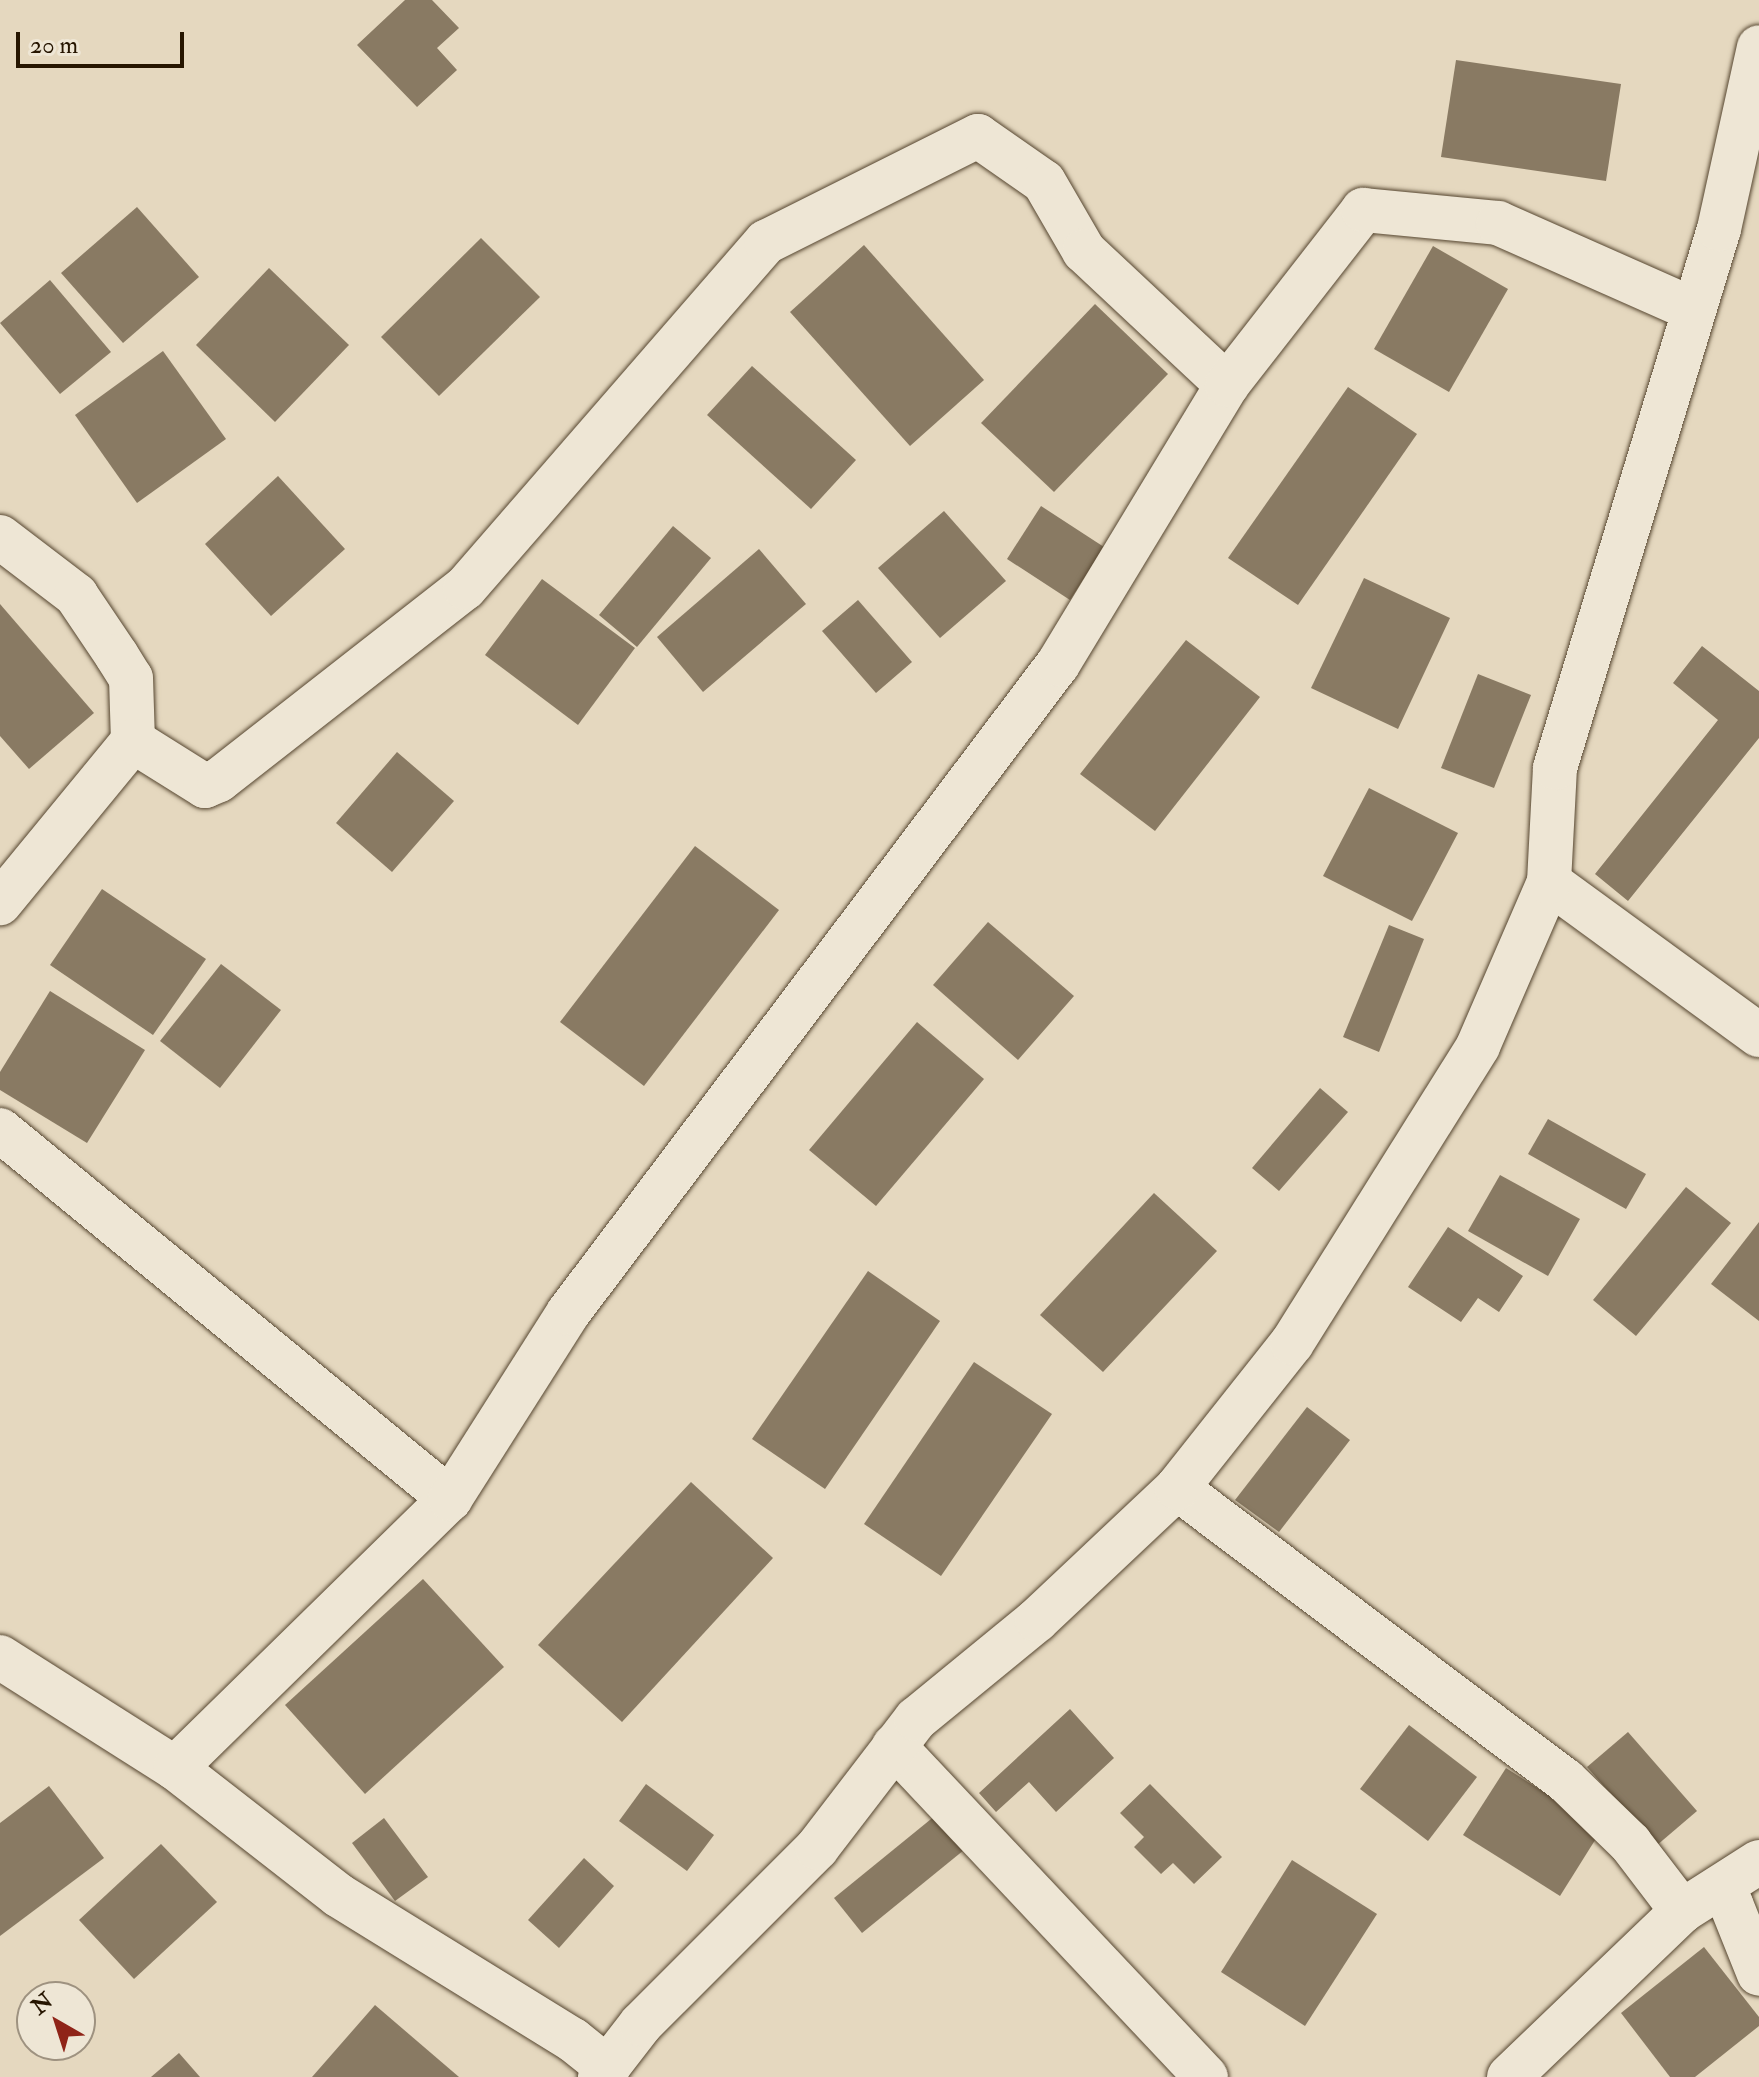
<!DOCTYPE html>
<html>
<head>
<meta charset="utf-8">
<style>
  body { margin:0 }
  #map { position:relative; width:1759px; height:2077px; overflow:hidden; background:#e5d8bf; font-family:"IM FELL Double Pica",serif }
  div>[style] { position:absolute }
  .building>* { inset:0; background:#897a63 }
  .roads { filter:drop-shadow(0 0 2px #564630) drop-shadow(0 0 2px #564630) }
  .street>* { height:44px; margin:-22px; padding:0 22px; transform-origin:22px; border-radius:22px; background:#eee6d5 }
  span { translate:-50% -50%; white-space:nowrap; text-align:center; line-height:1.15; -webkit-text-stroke:6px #eee6d5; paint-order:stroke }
  .north { position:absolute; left:16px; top:1981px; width:80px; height:80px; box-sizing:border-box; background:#eee6d5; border:2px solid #9e9280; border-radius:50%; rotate:321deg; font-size:22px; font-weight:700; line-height:32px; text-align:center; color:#261500 }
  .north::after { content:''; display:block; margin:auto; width:28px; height:36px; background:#8f2418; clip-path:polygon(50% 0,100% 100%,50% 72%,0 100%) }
  .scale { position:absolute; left:16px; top:32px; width:168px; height:36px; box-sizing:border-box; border:4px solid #261500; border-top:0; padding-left:10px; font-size:24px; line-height:28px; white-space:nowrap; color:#261500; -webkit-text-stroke:6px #eee6d5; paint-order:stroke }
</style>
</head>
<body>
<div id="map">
  <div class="building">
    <i style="clip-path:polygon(405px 0,432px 0,459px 28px,437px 48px,457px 70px,417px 107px,357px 45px)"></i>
    <i style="clip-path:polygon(1456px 60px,1621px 84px,1606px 181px,1441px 157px)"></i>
    <i style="clip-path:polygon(137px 207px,199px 277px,123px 343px,61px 273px)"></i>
    <i style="clip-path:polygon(481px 238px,540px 297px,439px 396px,381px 337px)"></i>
    <i style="clip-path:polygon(864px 245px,984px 380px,910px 446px,790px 312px)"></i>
    <i style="clip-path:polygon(1433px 246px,1508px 289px,1449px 392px,1374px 349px)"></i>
    <i style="clip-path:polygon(269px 268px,349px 345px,275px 422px,196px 345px)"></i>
    <i style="clip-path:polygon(50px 280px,111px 352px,60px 394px,0 323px)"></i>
    <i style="clip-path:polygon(1095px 304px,1168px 374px,1054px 492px,981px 423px)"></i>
    <i style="clip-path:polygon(163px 351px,226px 439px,137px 503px,75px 415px)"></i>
    <i style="clip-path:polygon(752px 366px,856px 460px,811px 509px,707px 415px)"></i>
    <i style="clip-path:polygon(1348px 387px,1417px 434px,1298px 605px,1228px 558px)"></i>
    <i style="clip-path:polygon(278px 476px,345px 549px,271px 616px,205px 544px)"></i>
    <i style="clip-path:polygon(1041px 506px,1104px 547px,1070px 600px,1007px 559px)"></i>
    <i style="clip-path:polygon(944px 511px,1006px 581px,940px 638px,878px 568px)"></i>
    <i style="clip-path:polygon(673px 526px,711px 558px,637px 647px,599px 615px)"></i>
    <i style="clip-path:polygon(759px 549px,806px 604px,703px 692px,657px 637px)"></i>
    <i style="clip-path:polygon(1364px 578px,1450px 618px,1398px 729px,1311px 688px)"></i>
    <i style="clip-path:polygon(542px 579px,635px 648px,578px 725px,485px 655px)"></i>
    <i style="clip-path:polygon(858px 600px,912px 662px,876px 693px,822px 631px)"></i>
    <i style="clip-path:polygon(0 604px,94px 713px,29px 769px,0 736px)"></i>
    <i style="clip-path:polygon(1186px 640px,1260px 697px,1155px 831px,1080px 774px)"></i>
    <i style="clip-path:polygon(1702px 646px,1759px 691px,1759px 738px,1628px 901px,1595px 874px,1718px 720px,1673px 683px)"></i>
    <i style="clip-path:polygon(1478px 674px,1531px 695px,1494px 788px,1441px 768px)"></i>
    <i style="clip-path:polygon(397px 752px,454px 801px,392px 872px,336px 823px)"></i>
    <i style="clip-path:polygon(1369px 788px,1458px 833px,1412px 921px,1323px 876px)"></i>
    <i style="clip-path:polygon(695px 846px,779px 910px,644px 1086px,560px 1022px)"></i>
    <i style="clip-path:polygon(102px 889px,206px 959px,153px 1035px,50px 965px)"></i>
    <i style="clip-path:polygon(988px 922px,1074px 996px,1018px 1060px,933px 985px)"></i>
    <i style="clip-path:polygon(1389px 925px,1424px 939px,1379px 1052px,1343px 1037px)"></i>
    <i style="clip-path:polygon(221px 964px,281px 1010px,220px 1088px,160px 1041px)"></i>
    <i style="clip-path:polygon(50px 991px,145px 1050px,87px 1143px,0 1090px,0 1072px)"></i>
    <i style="clip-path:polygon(917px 1022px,984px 1079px,876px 1206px,809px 1150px)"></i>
    <i style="clip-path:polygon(1320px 1088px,1348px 1112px,1279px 1191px,1252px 1168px)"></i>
    <i style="clip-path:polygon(1548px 1119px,1646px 1174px,1626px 1209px,1528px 1154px)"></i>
    <i style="clip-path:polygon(1500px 1175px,1580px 1219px,1548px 1276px,1468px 1231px)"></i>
    <i style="clip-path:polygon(1686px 1187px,1731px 1223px,1636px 1336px,1593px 1300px)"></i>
    <i style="clip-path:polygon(1154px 1193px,1217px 1251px,1103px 1372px,1040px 1315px)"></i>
    <i style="clip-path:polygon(1759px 1222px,1759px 1321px,1711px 1284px)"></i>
    <i style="clip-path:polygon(1448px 1227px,1523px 1276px,1499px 1312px,1478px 1298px,1461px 1322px,1408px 1287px)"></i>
    <i style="clip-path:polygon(868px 1271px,940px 1321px,825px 1489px,752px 1439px)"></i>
    <i style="clip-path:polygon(974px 1362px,1052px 1414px,941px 1576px,864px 1524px)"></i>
    <i style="clip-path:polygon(1307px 1407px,1350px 1440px,1279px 1532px,1235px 1500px)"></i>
    <i style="clip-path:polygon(691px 1482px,773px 1558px,622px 1722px,538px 1645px)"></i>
    <i style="clip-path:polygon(423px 1579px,504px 1667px,365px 1794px,285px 1705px)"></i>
    <i style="clip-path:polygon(1070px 1709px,1114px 1758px,1056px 1812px,1029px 1782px,996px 1812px,979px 1793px)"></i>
    <i style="clip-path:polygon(1409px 1725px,1477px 1777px,1428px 1841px,1360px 1789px)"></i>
    <i style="clip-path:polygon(1628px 1732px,1697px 1811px,1656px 1846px,1587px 1767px)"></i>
    <i style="clip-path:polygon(1506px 1768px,1602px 1829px,1560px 1896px,1463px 1835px)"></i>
    <i style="clip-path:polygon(646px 1784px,714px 1835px,687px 1871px,619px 1821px)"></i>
    <i style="clip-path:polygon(1150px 1784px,1222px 1857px,1194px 1884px,1173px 1863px,1161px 1874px,1134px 1847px,1144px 1837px,1120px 1813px)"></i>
    <i style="clip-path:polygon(49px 1786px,104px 1858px,0 1936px,0 1823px)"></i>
    <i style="clip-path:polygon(936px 1815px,964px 1850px,862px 1933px,834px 1898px)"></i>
    <i style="clip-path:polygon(384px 1818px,428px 1877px,395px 1901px,352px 1843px)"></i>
    <i style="clip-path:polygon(161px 1844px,217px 1902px,134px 1979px,79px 1920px)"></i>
    <i style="clip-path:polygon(584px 1858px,614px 1886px,559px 1948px,528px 1920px)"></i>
    <i style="clip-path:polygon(1292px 1860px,1377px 1914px,1305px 2026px,1221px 1972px)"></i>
    <i style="clip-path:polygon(1704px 1947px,1759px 2017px,1759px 2026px,1695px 2077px,1670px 2077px,1621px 2013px)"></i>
    <i style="clip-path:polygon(375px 2005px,459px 2077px,312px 2077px)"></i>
    <i style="clip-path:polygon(179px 2053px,200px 2077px,151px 2077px)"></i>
  </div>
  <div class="roads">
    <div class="street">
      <i style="left:0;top:537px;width:96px;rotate:37.3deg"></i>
      <i style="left:76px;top:595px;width:73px;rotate:56.1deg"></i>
      <i style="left:117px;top:656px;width:26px;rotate:58deg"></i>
      <i style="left:131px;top:678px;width:63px;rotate:88.2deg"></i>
      <i style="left:133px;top:741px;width:210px;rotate:129.4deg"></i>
      <i style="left:133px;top:741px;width:85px;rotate:32deg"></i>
      <i style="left:205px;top:786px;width:15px;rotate:-23deg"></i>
      <i style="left:219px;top:780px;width:312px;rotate:-38deg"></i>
      <i style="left:465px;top:588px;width:459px;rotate:-49deg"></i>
      <i style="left:766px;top:242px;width:237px;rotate:-26.6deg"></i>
      <i style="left:978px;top:136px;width:80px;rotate:34.9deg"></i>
      <i style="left:1044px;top:182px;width:80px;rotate:59.9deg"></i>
      <i style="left:1084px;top:251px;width:196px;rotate:43.1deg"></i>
      <i style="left:1549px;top:882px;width:260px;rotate:36.1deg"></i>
      <i style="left:0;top:1130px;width:582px;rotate:39.35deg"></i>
      <i style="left:1177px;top:1488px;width:486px;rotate:37deg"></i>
      <i style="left:1565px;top:1780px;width:91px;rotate:44.1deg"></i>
      <i style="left:1630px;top:1843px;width:86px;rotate:52.6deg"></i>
      <i style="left:0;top:1657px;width:207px;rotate:32.4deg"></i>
      <i style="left:175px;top:1768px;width:207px;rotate:37.9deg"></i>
      <i style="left:338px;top:1895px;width:276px;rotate:31.7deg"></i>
      <i style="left:573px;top:2040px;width:45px;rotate:38.7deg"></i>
      <i style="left:894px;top:1746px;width:455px;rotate:46.7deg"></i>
      <i style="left:175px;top:1768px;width:385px;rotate:-44.4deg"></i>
      <i style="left:450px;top:1499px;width:220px;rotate:-57.6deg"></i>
      <i style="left:568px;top:1313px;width:813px;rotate:-52.95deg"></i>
      <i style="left:1058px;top:664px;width:326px;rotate:-58.8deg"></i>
      <i style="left:1227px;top:385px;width:222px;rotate:-52.1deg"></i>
      <i style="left:1363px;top:210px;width:136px;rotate:5.5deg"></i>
      <i style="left:1498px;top:223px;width:214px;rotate:23.9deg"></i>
      <i style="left:1719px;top:1888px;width:20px;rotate:53deg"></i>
      <i style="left:1731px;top:1904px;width:75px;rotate:68.2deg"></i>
      <i style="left:600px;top:2077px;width:67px;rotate:-52.3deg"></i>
      <i style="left:641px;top:2024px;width:249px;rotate:-45deg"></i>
      <i style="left:817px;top:1848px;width:163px;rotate:-52.5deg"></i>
      <i style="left:916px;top:1719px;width:156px;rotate:-39.3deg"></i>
      <i style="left:1037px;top:1620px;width:192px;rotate:-43.3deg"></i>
      <i style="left:1177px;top:1488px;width:185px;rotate:-51.6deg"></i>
      <i style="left:1292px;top:1343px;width:350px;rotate:-57.9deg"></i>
      <i style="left:1478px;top:1046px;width:179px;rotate:-66.6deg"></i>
      <i style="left:1549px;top:882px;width:114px;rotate:-87deg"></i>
      <i style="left:1555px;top:768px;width:563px;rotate:-73.08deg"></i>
      <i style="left:1719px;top:229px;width:186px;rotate:-77.6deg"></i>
      <i style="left:1509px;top:2077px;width:240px;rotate:-43.8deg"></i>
      <i style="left:1682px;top:1911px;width:91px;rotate:-32.5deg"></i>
    </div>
  </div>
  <div class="north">N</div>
  <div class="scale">20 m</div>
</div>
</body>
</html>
